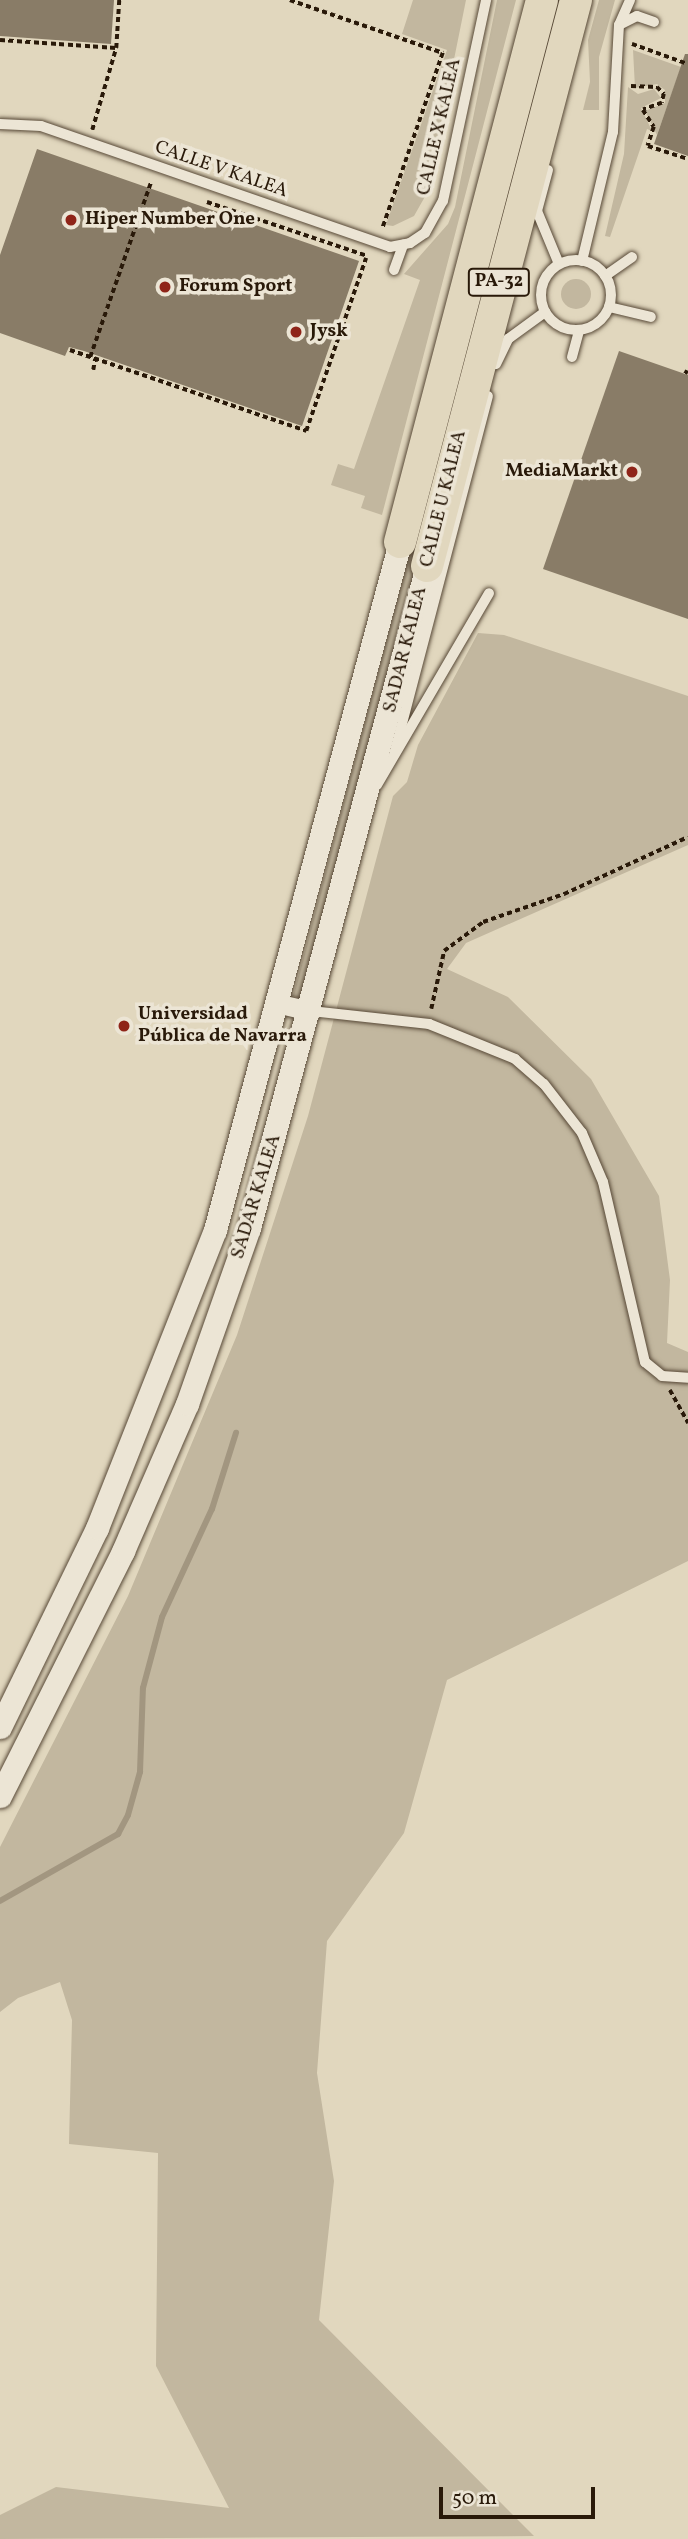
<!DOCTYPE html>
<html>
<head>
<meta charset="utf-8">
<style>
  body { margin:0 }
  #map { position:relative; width:688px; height:2539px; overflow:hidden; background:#e1d7be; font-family:Vollkorn,serif }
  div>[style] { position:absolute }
  .green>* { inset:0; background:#c2b79f }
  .round { border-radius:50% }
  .stream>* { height:6px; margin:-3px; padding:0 3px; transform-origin:3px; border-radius:3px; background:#a29680 }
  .building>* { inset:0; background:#897c67 }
  .path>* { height:3.5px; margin-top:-1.75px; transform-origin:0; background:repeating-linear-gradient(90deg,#291909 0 5px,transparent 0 8.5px) }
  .roads { filter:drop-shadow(0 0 2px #574836) drop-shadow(0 0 2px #574836) }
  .service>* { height:10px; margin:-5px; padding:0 5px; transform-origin:5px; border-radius:5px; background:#ece5d5 }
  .service>.ring { margin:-5px; padding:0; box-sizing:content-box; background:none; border:10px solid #ece5d5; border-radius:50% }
  .minor>* { height:19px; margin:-9.5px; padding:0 9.5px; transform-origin:9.5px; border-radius:9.5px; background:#ece5d5 }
  .tertiary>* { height:23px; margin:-11.5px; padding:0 11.5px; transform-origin:11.5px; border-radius:11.5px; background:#ece5d5 }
  .trunk>* { height:32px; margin:-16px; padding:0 16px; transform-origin:16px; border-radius:16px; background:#e1d7be }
  .dots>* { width:19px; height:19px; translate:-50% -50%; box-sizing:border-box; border:4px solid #ece5d5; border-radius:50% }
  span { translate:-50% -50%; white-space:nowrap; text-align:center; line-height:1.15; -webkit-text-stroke:7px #ece5d5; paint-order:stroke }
  .shield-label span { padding:2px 5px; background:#ece5d5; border:2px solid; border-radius:5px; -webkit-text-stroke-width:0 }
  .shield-label { font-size:18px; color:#291909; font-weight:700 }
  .street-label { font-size:19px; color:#291909 }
  .poi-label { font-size:19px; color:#291909; font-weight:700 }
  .left { translate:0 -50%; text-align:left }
  .right { translate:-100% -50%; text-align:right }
  .scale { position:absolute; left:439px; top:2487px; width:156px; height:32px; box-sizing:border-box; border:4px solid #291909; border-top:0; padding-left:9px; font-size:21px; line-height:24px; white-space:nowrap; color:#291909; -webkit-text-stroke:5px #ece5d5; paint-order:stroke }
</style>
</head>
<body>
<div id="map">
  <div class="green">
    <i style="clip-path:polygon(413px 0,466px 0,427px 193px,414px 216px,393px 226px,386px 225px,447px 50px,402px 34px)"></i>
    <i style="clip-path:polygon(497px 0,516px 0,382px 515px,361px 508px,365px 496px,331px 485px,338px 464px,354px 469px,420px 280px,404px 274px,448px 224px,455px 207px)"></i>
    <i style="clip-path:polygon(555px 0,564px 0,303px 999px,293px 996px)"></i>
    <i style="clip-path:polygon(599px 0,615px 0,599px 57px,599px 110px,583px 110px,590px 82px,588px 40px)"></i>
    <i style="clip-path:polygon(633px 50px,681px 67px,657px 135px,645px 111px,665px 103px,665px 90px,657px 84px,635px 88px)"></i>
    <i style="clip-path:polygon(628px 87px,638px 94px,654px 89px,661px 98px,641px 108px,652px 131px,647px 129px,610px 237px,605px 236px,624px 154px)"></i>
    <i class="round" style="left:561px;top:279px;width:30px;height:30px"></i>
    <i style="clip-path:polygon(478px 633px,504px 635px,688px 696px,688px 845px,466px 943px,447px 969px,508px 997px,591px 1079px,659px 1196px,670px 1280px,667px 1343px,688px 1352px,688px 1561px,447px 1680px,404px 1833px,327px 1941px,317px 2073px,334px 2181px,319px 2320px,534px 2536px,0 2539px,0 2515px,56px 2487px,229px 2508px,156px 2366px,158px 2153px,69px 2144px,72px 2020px,60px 1982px,18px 1998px,0 2012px,0 1847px,128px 1596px,237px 1335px,308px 1116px,393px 796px,407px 782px,418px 745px)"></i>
  </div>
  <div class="stream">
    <i style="left:0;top:1901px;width:136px;rotate:-29.6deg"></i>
    <i style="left:118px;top:1834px;width:21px;rotate:-62deg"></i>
    <i style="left:128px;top:1815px;width:45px;rotate:-74.4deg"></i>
    <i style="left:140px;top:1772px;width:84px;rotate:-88deg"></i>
    <i style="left:143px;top:1688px;width:73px;rotate:-75deg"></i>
    <i style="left:162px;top:1617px;width:119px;rotate:-65.2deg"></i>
    <i style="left:212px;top:1509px;width:80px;rotate:-72.5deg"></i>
  </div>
  <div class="building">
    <i style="clip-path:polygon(0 0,114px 0,111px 44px,0 36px)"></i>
    <i style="clip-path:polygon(685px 54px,688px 54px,688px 156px,654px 144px)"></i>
    <i style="clip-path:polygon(37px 149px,359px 261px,302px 426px,84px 351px,69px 347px,65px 356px,0 333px,0 255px)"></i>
    <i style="clip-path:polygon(619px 351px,688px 375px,688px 619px,543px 569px)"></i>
  </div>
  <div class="path">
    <i style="left:290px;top:0;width:162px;rotate:19.1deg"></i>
    <i style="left:443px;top:53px;width:184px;rotate:109deg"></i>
    <i style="left:0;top:40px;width:116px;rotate:3.9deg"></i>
    <i style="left:632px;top:44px;width:59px;rotate:19.7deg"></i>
    <i style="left:631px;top:86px;width:26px;rotate:2deg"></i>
    <i style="left:657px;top:87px;width:10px;rotate:45deg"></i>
    <i style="left:664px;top:94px;width:9px;rotate:103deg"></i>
    <i style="left:662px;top:103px;width:20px;rotate:160deg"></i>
    <i style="left:643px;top:110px;width:20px;rotate:57deg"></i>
    <i style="left:654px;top:127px;width:20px;rotate:108deg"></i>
    <i style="left:648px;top:146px;width:42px;rotate:18deg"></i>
    <i style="left:92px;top:130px;width:85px;rotate:-73.7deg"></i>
    <i style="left:116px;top:48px;width:48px;rotate:-86.4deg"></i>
    <i style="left:207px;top:202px;width:169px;rotate:18.6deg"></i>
    <i style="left:70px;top:350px;width:250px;rotate:18.9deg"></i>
    <i style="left:306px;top:431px;width:183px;rotate:-70.9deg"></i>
    <i style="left:90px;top:357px;width:185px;rotate:-70.8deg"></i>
    <i style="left:93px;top:370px;width:11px;rotate:-80deg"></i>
    <i style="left:685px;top:374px;width:4px;rotate:-63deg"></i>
    <i style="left:431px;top:1009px;width:59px;rotate:-77.4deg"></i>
    <i style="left:444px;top:951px;width:49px;rotate:-36.6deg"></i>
    <i style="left:483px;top:922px;width:86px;rotate:-19.1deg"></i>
    <i style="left:564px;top:894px;width:136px;rotate:-24.7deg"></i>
    <i style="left:670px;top:1390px;width:38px;rotate:61deg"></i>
  </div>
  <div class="roads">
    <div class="service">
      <i style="left:619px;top:25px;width:20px;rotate:-27deg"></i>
      <i style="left:637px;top:16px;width:18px;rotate:19deg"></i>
      <i style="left:0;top:124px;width:41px;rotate:2.8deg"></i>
      <i style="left:41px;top:126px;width:369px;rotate:19.1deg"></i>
      <i style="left:390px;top:247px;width:20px;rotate:-11deg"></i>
      <i style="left:410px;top:243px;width:18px;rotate:-34deg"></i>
      <i style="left:425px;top:233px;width:37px;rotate:-61deg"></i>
      <i style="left:443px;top:201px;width:206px;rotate:-77.9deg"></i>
      <i style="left:548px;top:170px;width:42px;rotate:105deg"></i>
      <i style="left:537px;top:211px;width:57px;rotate:67.5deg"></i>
      <i class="ring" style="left:541px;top:260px;width:60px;height:60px"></i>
      <i style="left:582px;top:261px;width:133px;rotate:-76.5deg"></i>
      <i style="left:613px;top:132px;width:107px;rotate:-86.8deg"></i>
      <i style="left:619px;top:25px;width:27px;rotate:-66deg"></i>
      <i style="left:394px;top:270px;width:27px;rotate:-70deg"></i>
      <i style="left:605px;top:276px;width:33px;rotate:-35deg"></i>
      <i style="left:609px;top:307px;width:43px;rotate:13.4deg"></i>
      <i style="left:572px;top:357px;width:28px;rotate:-75deg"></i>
      <i style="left:496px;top:364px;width:28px;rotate:-64deg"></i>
      <i style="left:508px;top:339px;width:46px;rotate:-36.1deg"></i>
      <i style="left:394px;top:754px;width:370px;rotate:-75.3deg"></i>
      <i style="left:377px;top:785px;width:222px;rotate:-59.7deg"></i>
      <i style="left:311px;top:1011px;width:119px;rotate:6.3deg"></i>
      <i style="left:429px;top:1024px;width:93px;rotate:22.1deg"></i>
      <i style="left:515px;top:1059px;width:38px;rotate:41deg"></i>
      <i style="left:544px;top:1084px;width:62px;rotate:52.2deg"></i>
      <i style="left:582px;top:1133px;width:53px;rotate:66.8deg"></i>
      <i style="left:603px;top:1182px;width:185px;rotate:76.9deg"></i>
      <i style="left:645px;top:1362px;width:22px;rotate:39deg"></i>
      <i style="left:662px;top:1376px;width:26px;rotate:4deg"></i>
    </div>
    <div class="minor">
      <i style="left:280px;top:1004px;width:32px;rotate:13deg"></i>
    </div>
    <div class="tertiary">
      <i style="left:0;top:1727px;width:221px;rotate:-64deg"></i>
      <i style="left:97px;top:1528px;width:321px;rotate:-68.4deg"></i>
      <i style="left:215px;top:1230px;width:712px;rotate:-74.95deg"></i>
      <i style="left:0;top:1796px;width:274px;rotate:-63.3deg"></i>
      <i style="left:123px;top:1551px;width:160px;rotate:-66.5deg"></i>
      <i style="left:187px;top:1404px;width:187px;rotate:-70.6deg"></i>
      <i style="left:249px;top:1228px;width:686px;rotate:-74.95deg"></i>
    </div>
    <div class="trunk">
      <i style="left:400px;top:542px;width:560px;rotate:-75.32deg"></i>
      <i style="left:427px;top:566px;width:585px;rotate:-75.25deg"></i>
    </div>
  </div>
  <div class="dots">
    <i style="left:71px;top:220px;background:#8f2418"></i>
    <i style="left:165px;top:287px;background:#8f2418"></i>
    <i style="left:296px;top:332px;background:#8f2418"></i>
    <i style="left:632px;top:472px;background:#8f2418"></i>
    <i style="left:124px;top:1026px;background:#8f2418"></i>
  </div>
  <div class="shield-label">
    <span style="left:499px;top:282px">PA-32</span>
  </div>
  <div class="street-label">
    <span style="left:440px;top:127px;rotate:-77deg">CALLE X KALEA</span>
    <span style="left:221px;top:170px;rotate:19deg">CALLE V KALEA</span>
    <span style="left:444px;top:499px;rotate:-76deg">CALLE U KALEA</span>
    <span style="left:406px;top:650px;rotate:-76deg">SADAR KALEA</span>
    <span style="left:257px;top:1197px;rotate:-73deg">SADAR KALEA</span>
  </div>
  <div class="poi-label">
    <span class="left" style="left:85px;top:220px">Hiper Number One</span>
    <span class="left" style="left:179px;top:287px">Forum Sport</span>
    <span class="left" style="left:310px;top:332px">Jysk</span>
    <span class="right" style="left:618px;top:472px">MediaMarkt</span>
    <span class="left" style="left:138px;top:1026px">Universidad<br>Pública de Navarra</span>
  </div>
  <div class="scale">50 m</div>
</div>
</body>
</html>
